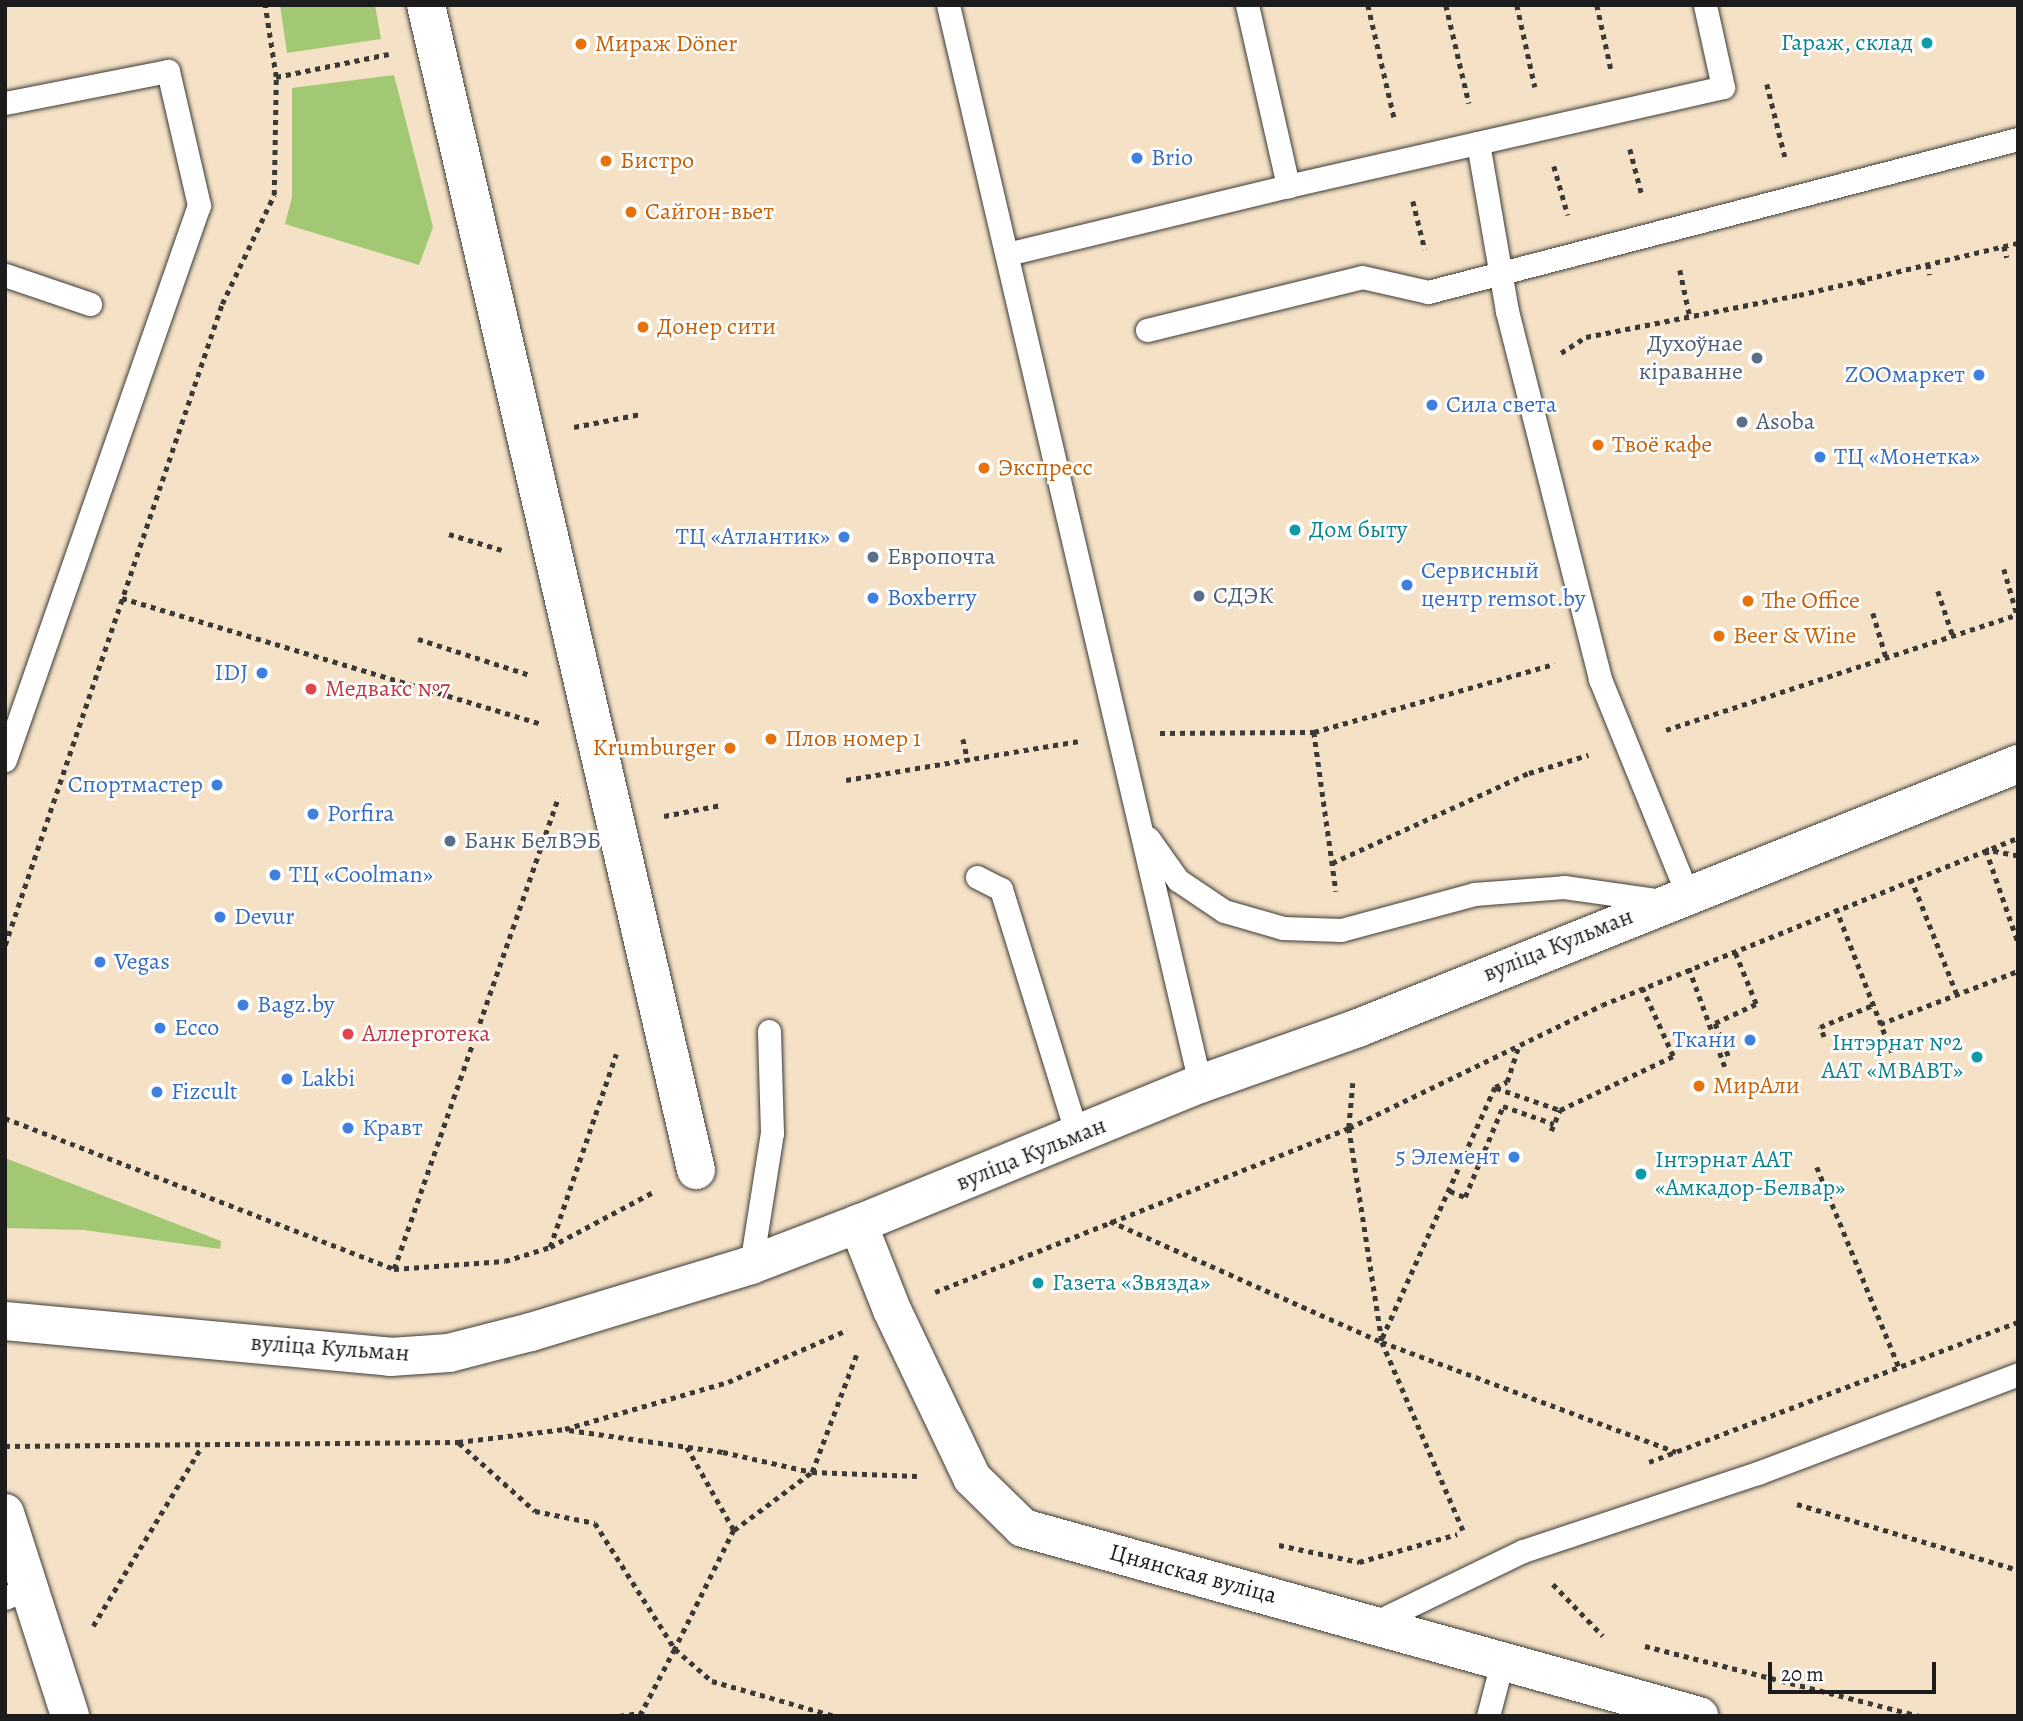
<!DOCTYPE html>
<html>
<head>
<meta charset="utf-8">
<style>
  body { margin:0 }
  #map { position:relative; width:2023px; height:1721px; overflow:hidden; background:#f4e1c6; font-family:Alegreya,serif }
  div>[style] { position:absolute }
  .green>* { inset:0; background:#a2c873 }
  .path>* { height:4.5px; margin-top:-2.25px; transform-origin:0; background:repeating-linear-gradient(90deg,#3c3a36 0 5px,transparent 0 10px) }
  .roads { filter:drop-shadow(0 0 2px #3c3a36) drop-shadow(0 0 2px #3c3a36) }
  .lane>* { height:23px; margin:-11.5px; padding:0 11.5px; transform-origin:11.5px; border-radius:11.5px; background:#fff }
  .street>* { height:38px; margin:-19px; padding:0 19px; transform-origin:19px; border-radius:19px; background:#fff }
  .dots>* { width:19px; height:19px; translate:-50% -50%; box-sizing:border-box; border:4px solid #fff; border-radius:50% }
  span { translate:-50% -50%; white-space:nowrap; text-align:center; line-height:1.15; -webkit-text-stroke:5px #fff; paint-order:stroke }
  .culture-label { font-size:24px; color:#0d838f }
  .right { translate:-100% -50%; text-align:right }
  .left { translate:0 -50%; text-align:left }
  .food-label { font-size:24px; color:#c56008 }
  .shop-label { font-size:24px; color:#366cbe }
  .service-label { font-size:24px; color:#4e5e75 }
  .health-label { font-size:24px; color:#be3a42 }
  .street-label { font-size:24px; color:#1c1c1c }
  .frame { position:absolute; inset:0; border:7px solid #1c1c1c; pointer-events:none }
  .scale { position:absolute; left:1768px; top:1662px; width:168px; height:32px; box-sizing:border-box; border:4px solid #1c1c1c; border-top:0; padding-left:9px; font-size:21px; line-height:24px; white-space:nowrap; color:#1c1c1c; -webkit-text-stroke:5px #fff; paint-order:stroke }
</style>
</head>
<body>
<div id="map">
  <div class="green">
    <i style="clip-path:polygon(280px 5px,375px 5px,381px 39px,287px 53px)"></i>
    <i style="clip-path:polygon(394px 75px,433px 227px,419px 265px,285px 224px,292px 197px,292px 88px)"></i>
    <i style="clip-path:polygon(5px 1158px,221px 1241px,220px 1249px,84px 1230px,5px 1228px)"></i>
  </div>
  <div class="path">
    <i style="left:1368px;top:5px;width:119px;rotate:76.9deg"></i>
    <i style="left:1446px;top:5px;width:101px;rotate:76.8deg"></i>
    <i style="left:1517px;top:5px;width:84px;rotate:77.6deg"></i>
    <i style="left:1597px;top:5px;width:66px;rotate:77.7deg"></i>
    <i style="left:276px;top:77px;width:115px;rotate:-11.5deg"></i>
    <i style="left:1767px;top:84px;width:75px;rotate:76.1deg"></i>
    <i style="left:1630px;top:149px;width:48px;rotate:75.4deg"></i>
    <i style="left:1554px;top:166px;width:51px;rotate:74.1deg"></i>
    <i style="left:1413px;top:201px;width:50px;rotate:76.2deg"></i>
    <i style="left:2004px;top:246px;width:12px;rotate:76deg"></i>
    <i style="left:1928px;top:264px;width:11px;rotate:80deg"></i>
    <i style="left:1680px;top:270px;width:48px;rotate:78deg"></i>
    <i style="left:1862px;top:280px;width:9px;rotate:77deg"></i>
    <i style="left:1561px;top:353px;width:30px;rotate:-33deg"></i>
    <i style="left:1586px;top:337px;width:217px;rotate:-11.2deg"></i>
    <i style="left:1799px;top:295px;width:225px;rotate:-13.4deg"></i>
    <i style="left:574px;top:427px;width:68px;rotate:-11deg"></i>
    <i style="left:449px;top:534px;width:55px;rotate:16.8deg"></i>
    <i style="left:2004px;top:569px;width:47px;rotate:73.9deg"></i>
    <i style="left:1938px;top:591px;width:47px;rotate:71.6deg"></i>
    <i style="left:122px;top:598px;width:438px;rotate:16.7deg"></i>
    <i style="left:1873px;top:613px;width:46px;rotate:73.5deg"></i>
    <i style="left:418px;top:639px;width:118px;rotate:17.8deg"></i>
    <i style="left:1666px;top:730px;width:371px;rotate:-18.2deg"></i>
    <i style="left:1314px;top:732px;width:161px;rotate:82.1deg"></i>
    <i style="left:1160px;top:733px;width:154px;rotate:-0.4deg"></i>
    <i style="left:1314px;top:732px;width:250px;rotate:-15.8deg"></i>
    <i style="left:963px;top:739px;width:23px;rotate:77deg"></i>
    <i style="left:846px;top:780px;width:235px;rotate:-9.5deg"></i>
    <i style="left:664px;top:816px;width:58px;rotate:-10.9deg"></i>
    <i style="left:2018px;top:856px;width:33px;rotate:-169deg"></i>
    <i style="left:1986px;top:850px;width:97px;rotate:70.8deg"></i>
    <i style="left:1332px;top:863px;width:217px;rotate:-24.6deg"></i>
    <i style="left:1529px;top:773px;width:62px;rotate:-17deg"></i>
    <i style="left:1911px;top:878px;width:125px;rotate:68.4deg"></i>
    <i style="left:1836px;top:908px;width:158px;rotate:68.8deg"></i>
    <i style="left:5px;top:945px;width:677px;rotate:-71.3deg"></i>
    <i style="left:222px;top:304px;width:121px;rotate:-64.5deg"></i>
    <i style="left:274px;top:195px;width:118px;rotate:-89deg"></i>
    <i style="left:276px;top:77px;width:73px;rotate:-98.7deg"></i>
    <i style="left:1689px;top:968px;width:105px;rotate:70deg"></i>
    <i style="left:1880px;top:1024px;width:148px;rotate:-21deg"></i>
    <i style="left:1824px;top:1037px;width:11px;rotate:-112deg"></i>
    <i style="left:1820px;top:1027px;width:57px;rotate:-22.5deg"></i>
    <i style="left:1728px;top:1056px;width:35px;rotate:-112deg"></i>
    <i style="left:1715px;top:1023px;width:45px;rotate:-24.9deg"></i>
    <i style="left:1756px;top:1004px;width:58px;rotate:-112.2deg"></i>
    <i style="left:1353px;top:1083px;width:45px;rotate:95.1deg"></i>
    <i style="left:1349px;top:1128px;width:217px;rotate:81.2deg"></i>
    <i style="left:1382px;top:1342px;width:314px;rotate:20.5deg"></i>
    <i style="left:1496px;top:1088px;width:68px;rotate:19deg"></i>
    <i style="left:5px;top:1118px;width:417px;rotate:21.2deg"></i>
    <i style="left:394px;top:1269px;width:111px;rotate:-4.1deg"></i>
    <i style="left:505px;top:1261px;width:47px;rotate:-17.3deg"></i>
    <i style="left:550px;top:1247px;width:119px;rotate:-28.1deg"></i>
    <i style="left:1551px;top:1131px;width:23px;rotate:-67deg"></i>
    <i style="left:1560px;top:1110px;width:125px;rotate:-25.5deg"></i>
    <i style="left:1673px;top:1056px;width:75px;rotate:-114.5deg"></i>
    <i style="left:1817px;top:1167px;width:216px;rotate:67.7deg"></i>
    <i style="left:1450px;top:1191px;width:16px;rotate:22deg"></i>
    <i style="left:1465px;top:1197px;width:99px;rotate:-67.3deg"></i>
    <i style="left:1503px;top:1106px;width:54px;rotate:19.4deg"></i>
    <i style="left:1110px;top:1221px;width:298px;rotate:24deg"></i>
    <i style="left:1382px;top:1342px;width:207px;rotate:66.7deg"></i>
    <i style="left:550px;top:1247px;width:204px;rotate:-71.1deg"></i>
    <i style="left:394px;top:1269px;width:500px;rotate:-70.8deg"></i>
    <i style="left:935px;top:1292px;width:445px;rotate:-21.6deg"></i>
    <i style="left:1349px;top:1128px;width:281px;rotate:-25.9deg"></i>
    <i style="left:1602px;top:1005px;width:448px;rotate:-21.9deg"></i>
    <i style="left:1382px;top:1338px;width:275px;rotate:-65.8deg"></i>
    <i style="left:1495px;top:1087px;width:13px;rotate:-23deg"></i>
    <i style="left:1507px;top:1082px;width:39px;rotate:-72deg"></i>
    <i style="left:569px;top:1430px;width:156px;rotate:8.1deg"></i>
    <i style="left:723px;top:1452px;width:91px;rotate:12.7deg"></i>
    <i style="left:812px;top:1472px;width:105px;rotate:2.2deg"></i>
    <i style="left:459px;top:1443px;width:102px;rotate:41.8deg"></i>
    <i style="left:535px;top:1511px;width:61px;rotate:11.3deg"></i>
    <i style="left:595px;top:1523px;width:149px;rotate:57.6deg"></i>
    <i style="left:675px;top:1649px;width:76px;rotate:117.6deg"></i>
    <i style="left:5px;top:1446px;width:453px;rotate:-0.5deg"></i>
    <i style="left:458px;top:1442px;width:108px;rotate:-6.9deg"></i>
    <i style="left:565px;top:1429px;width:170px;rotate:-16.1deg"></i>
    <i style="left:728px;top:1382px;width:130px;rotate:-23.6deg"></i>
    <i style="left:687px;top:1447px;width:95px;rotate:60.5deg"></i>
    <i style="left:734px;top:1530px;width:133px;rotate:116.4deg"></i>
    <i style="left:675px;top:1649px;width:49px;rotate:40.9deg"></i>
    <i style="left:712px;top:1681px;width:128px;rotate:15.9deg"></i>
    <i style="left:1649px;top:1462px;width:395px;rotate:-20.8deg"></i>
    <i style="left:1797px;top:1504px;width:231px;rotate:16.6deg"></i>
    <i style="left:734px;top:1530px;width:97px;rotate:-36.6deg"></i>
    <i style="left:812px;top:1472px;width:127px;rotate:-69.3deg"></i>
    <i style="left:1279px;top:1545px;width:82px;rotate:12deg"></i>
    <i style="left:1359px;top:1562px;width:102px;rotate:-15.9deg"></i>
    <i style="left:1553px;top:1584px;width:72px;rotate:46.1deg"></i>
    <i style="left:93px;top:1626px;width:210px;rotate:-58.8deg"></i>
    <i style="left:1645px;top:1646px;width:283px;rotate:14.3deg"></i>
    <i style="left:619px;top:1716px;width:22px;rotate:-8deg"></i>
  </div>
  <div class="roads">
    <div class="lane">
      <i style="left:948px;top:5px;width:1108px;rotate:76.85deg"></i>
      <i style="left:1247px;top:5px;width:186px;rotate:77.2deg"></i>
      <i style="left:1288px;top:186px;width:446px;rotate:-12.8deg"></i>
      <i style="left:1723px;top:87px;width:84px;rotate:-102.4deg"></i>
      <i style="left:5px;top:103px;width:166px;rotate:-11.1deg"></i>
      <i style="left:168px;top:71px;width:138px;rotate:77deg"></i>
      <i style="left:199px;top:205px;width:588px;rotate:109.27deg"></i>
      <i style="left:1478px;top:143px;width:170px;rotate:80.2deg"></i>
      <i style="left:1507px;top:311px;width:380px;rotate:75.8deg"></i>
      <i style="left:1600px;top:679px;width:231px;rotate:67.9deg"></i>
      <i style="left:1007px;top:254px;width:289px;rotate:-13.6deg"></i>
      <i style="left:5px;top:275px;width:90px;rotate:18.8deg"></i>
      <i style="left:1147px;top:330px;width:221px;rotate:-13.8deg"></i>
      <i style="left:1362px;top:277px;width:68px;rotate:12.8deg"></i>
      <i style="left:1428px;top:292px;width:610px;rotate:-14.54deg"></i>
      <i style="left:1148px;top:838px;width:52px;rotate:54.5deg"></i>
      <i style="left:1178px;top:880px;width:55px;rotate:34deg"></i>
      <i style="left:1224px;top:911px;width:61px;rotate:16.1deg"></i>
      <i style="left:1283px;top:928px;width:58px;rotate:2deg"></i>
      <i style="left:1341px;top:930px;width:138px;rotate:-15.1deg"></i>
      <i style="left:1474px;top:894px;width:90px;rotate:-4.4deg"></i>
      <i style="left:1564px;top:887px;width:99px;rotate:8.1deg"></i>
      <i style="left:977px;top:877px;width:27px;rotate:27deg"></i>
      <i style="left:1001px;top:889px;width:257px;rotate:72.8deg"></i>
      <i style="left:751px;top:1265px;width:134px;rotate:-81deg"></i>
      <i style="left:772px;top:1133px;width:102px;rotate:-91.7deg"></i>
      <i style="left:5px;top:1598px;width:25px;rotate:-23deg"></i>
      <i style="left:1374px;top:1623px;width:165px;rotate:-25.8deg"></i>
      <i style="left:1523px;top:1551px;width:248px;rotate:-18.4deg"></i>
      <i style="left:1758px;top:1473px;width:278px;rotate:-20.8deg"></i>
      <i style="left:1488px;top:1716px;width:59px;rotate:-75.3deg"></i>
    </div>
    <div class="street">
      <i style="left:426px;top:5px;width:1196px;rotate:76.95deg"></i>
      <i style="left:858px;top:1224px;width:92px;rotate:68.4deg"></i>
      <i style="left:892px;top:1310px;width:186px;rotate:64.5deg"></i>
      <i style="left:972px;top:1478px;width:71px;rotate:44.4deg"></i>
      <i style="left:1023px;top:1528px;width:702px;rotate:15.54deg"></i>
      <i style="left:5px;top:1321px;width:387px;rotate:5.3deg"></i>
      <i style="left:390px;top:1357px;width:59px;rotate:-3.9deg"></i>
      <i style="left:449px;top:1353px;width:85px;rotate:-14.4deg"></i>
      <i style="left:531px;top:1332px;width:230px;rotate:-16.9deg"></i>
      <i style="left:751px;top:1265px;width:115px;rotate:-21deg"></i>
      <i style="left:858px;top:1224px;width:370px;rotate:-22.3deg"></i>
      <i style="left:1200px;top:1084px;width:168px;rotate:-19.5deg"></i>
      <i style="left:1358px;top:1028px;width:711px;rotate:-21.8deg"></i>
      <i style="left:5px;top:1513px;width:213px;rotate:72.2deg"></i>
    </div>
  </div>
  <div class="dots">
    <i style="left:1927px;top:43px;background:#0f9aa8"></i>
    <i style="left:581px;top:44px;background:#e8710a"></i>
    <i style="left:1137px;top:158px;background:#3f7fe0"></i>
    <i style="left:606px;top:161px;background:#e8710a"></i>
    <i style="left:631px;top:212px;background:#e8710a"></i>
    <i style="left:643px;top:327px;background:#e8710a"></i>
    <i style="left:1757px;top:358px;background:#5c6f8a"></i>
    <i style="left:1979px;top:375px;background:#3f7fe0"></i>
    <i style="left:1432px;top:405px;background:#3f7fe0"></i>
    <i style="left:1742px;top:422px;background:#5c6f8a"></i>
    <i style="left:1598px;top:445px;background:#e8710a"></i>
    <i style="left:1820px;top:457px;background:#3f7fe0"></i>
    <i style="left:984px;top:468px;background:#e8710a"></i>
    <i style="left:1295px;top:530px;background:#0f9aa8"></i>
    <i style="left:844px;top:537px;background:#3f7fe0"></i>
    <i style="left:873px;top:557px;background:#5c6f8a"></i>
    <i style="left:1407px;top:585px;background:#3f7fe0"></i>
    <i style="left:1199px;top:596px;background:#5c6f8a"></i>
    <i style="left:873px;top:598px;background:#3f7fe0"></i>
    <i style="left:1748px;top:601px;background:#e8710a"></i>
    <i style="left:1719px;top:636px;background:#e8710a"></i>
    <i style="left:262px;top:673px;background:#3f7fe0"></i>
    <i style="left:311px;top:689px;background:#e0444e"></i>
    <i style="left:771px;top:739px;background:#e8710a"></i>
    <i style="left:730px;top:748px;background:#e8710a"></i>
    <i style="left:217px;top:785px;background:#3f7fe0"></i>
    <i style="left:313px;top:814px;background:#3f7fe0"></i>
    <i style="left:450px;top:841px;background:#5c6f8a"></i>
    <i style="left:275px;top:875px;background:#3f7fe0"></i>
    <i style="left:220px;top:917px;background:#3f7fe0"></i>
    <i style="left:100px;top:962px;background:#3f7fe0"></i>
    <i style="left:243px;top:1005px;background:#3f7fe0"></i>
    <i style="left:160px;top:1028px;background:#3f7fe0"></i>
    <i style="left:348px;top:1034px;background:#e0444e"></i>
    <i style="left:1750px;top:1040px;background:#3f7fe0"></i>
    <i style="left:1977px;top:1057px;background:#0f9aa8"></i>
    <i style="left:287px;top:1079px;background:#3f7fe0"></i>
    <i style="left:1699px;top:1086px;background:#e8710a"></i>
    <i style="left:157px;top:1092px;background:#3f7fe0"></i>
    <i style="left:348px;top:1128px;background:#3f7fe0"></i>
    <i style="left:1514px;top:1157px;background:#3f7fe0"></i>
    <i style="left:1641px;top:1174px;background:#0f9aa8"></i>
    <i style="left:1038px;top:1283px;background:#0f9aa8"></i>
  </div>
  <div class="culture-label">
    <span class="right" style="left:1913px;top:43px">Гараж, склад</span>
    <span class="left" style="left:1309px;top:530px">Дом быту</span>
    <span class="right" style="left:1963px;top:1057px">Інтэрнат №2<br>ААТ «МВАВТ»</span>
    <span class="left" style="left:1655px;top:1174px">Інтэрнат ААТ<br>«Амкадор-Белвар»</span>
    <span class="left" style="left:1052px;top:1283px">Газета «Звязда»</span>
  </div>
  <div class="food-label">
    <span class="left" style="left:595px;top:44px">Мираж Döner</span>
    <span class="left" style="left:620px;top:161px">Бистро</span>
    <span class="left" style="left:645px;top:212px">Сайгон-вьет</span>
    <span class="left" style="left:657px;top:327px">Донер сити</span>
    <span class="left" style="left:1612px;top:445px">Твоё кафе</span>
    <span class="left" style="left:998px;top:468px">Экспресс</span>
    <span class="left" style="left:1762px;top:601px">The Office</span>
    <span class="left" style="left:1733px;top:636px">Beer &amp; Wine</span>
    <span class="left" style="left:785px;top:739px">Плов номер 1</span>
    <span class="right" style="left:716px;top:748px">Krumburger</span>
    <span class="left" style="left:1713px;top:1086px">МирАли</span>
  </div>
  <div class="shop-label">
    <span class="left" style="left:1151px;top:158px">Brio</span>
    <span class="right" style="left:1965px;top:375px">ZOOмаркет</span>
    <span class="left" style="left:1446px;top:405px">Сила света</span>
    <span class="left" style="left:1834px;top:457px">ТЦ «Монетка»</span>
    <span class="right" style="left:830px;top:537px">ТЦ «Атлантик»</span>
    <span class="left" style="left:1421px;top:585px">Сервисный<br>центр remsot.by</span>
    <span class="left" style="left:887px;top:598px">Boxberry</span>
    <span class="right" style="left:248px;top:673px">IDJ</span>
    <span class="right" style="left:203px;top:785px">Спортмастер</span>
    <span class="left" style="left:327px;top:814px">Porfira</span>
    <span class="left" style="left:289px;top:875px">ТЦ «Coolman»</span>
    <span class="left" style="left:234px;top:917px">Devur</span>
    <span class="left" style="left:114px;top:962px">Vegas</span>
    <span class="left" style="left:257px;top:1005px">Bagz.by</span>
    <span class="left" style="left:174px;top:1028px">Ecco</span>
    <span class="right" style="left:1736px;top:1040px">Ткани</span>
    <span class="left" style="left:301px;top:1079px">Lakbi</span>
    <span class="left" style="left:171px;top:1092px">Fizcult</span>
    <span class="left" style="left:362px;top:1128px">Кравт</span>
    <span class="right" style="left:1500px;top:1157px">5 Элемент</span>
  </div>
  <div class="service-label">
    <span class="right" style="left:1743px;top:358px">Духоўнае<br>кіраванне</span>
    <span class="left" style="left:1756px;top:422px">Asoba</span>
    <span class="left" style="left:887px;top:557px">Европочта</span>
    <span class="left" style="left:1213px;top:596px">СДЭК</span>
    <span class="left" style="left:464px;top:841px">Банк БелВЭБ</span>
  </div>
  <div class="health-label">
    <span class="left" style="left:325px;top:689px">Медвакс №7</span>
    <span class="left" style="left:362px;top:1034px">Аллерготека</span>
  </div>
  <div class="street-label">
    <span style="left:1558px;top:945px;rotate:-22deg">вуліца Кульман</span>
    <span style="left:1031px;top:1154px;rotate:-22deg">вуліца Кульман</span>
    <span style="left:330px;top:1348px;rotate:4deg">вуліца Кульман</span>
    <span style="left:1193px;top:1574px;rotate:15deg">Цнянская вуліца</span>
  </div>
  <div class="frame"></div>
  <div class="scale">20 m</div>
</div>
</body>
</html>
